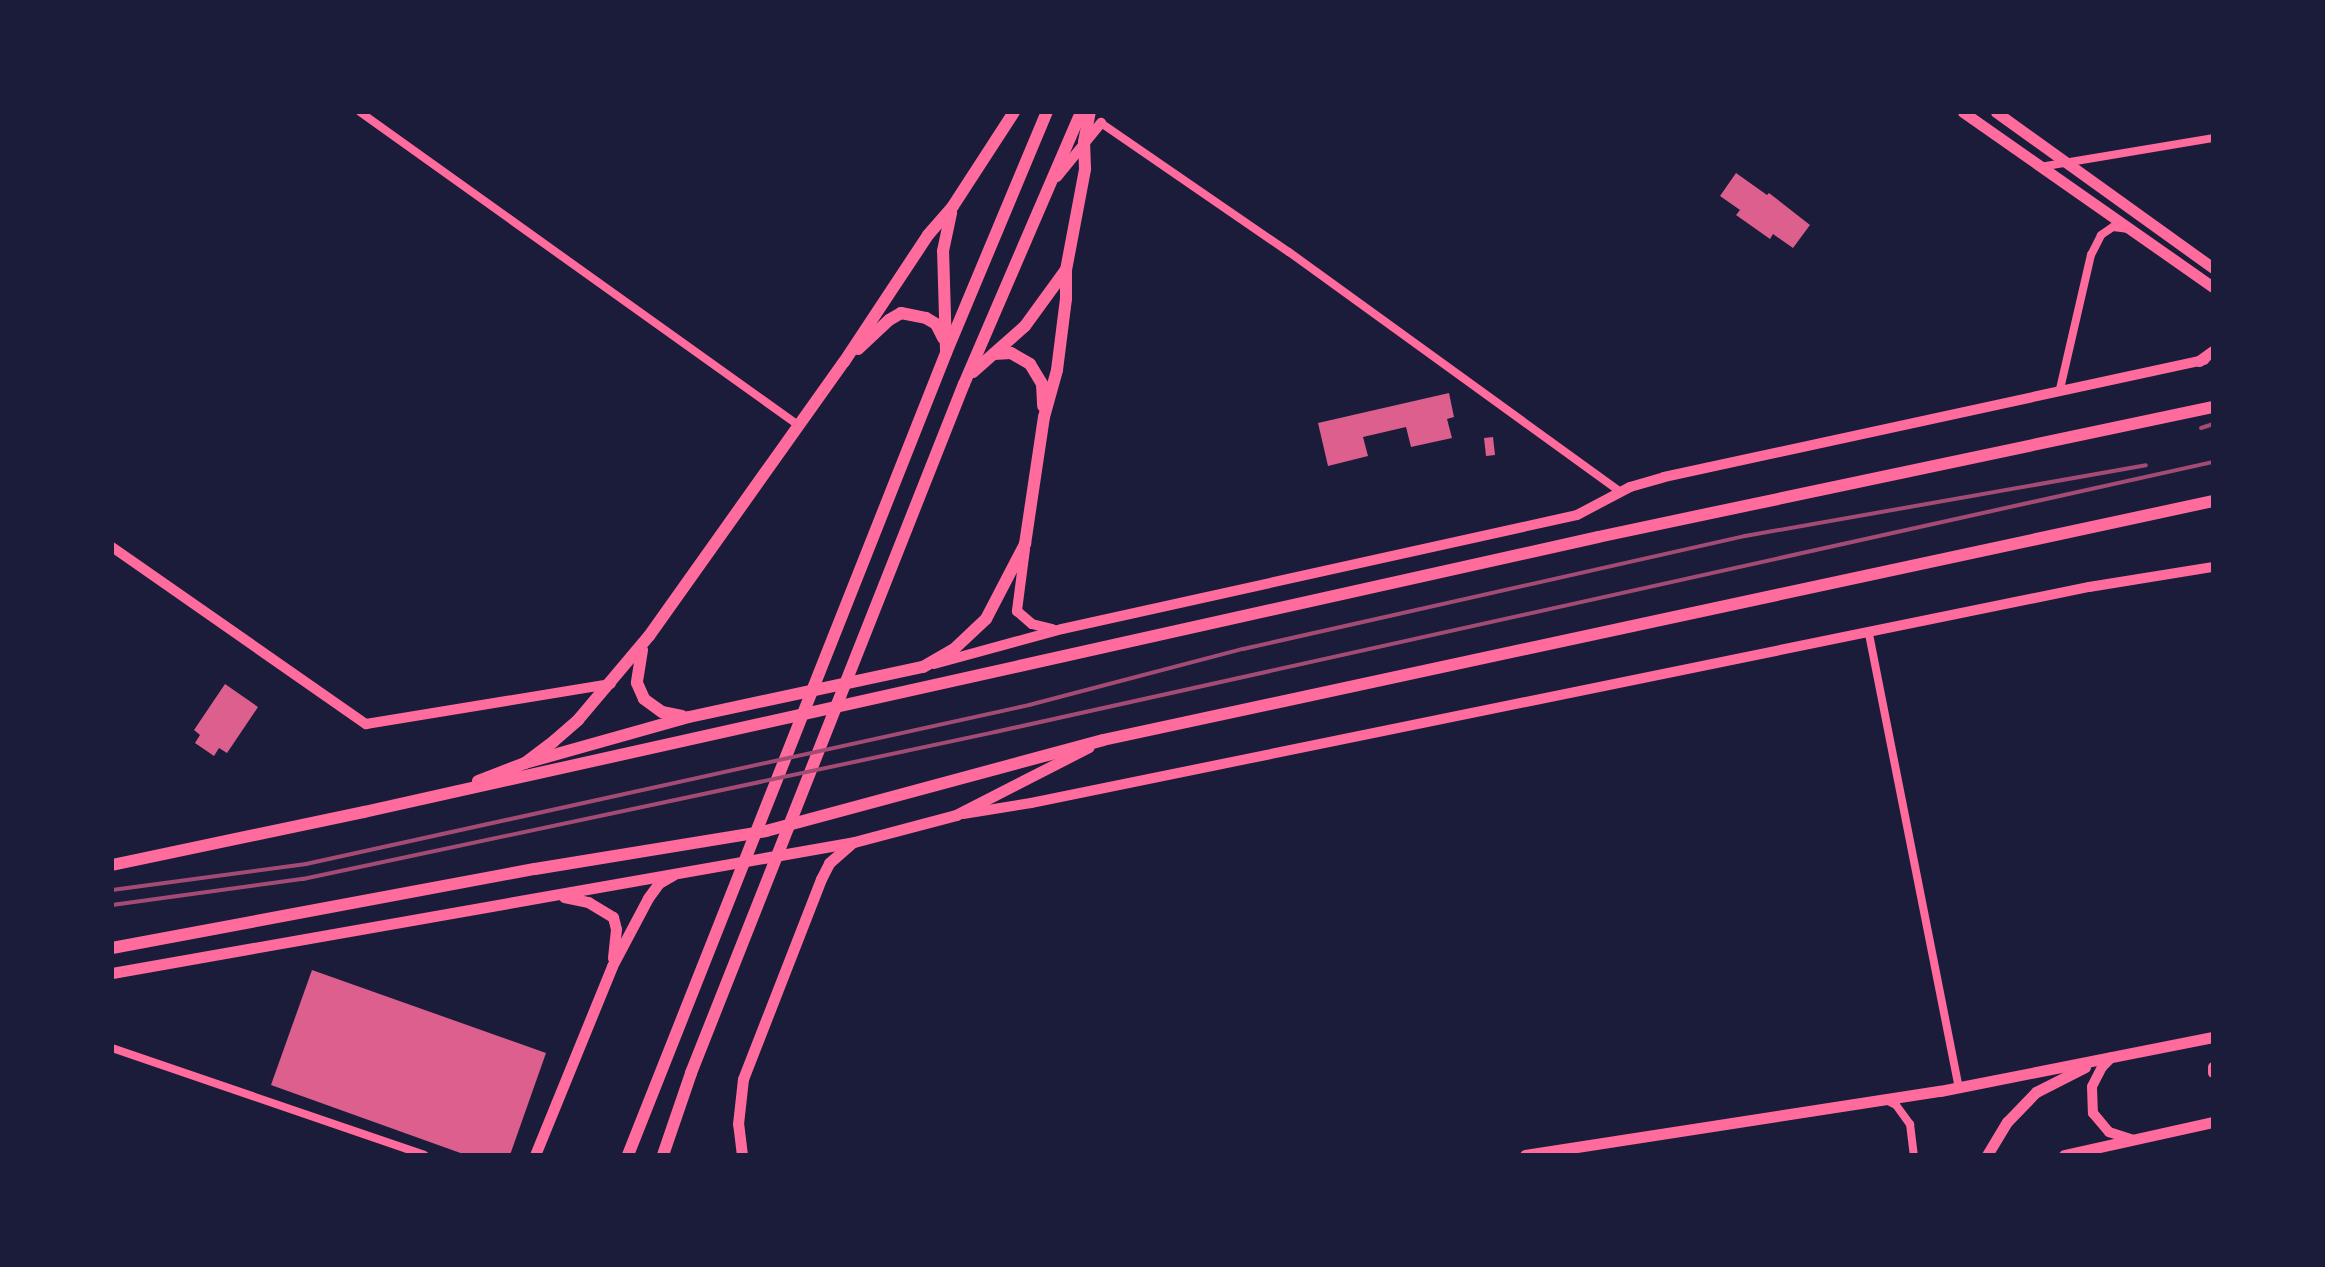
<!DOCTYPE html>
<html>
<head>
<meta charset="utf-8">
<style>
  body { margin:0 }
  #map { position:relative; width:2325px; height:1267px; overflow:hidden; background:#1b1b3a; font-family:"Roboto Condensed",sans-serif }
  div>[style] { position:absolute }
  .building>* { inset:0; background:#dd5f8e }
  .minor>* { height:8px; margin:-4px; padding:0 4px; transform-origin:4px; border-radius:4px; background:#ff6b9d }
  .tertiary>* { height:10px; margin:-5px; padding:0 5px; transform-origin:5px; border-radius:5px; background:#ff6b9d }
  .secondary>* { height:11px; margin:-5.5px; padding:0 5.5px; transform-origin:5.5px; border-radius:5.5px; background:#ff6b9d }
  .primary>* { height:12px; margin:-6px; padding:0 6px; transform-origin:6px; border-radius:6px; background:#ff6b9d }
  .rail>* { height:4px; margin:-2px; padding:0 2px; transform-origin:2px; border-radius:2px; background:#a44b75 }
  span { translate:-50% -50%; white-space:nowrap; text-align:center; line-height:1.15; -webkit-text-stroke:8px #1b1b3a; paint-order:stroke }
  .frame { position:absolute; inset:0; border:114px solid #1b1b3a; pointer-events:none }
</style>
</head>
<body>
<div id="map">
  <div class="building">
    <i style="clip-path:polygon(1736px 173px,1767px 195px,1769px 193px,1810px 225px,1793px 248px,1773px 234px,1770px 239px,1736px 215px,1740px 210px,1720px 196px)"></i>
    <i style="clip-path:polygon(1449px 393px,1454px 417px,1447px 419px,1452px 438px,1411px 447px,1406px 427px,1363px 437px,1368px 456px,1328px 466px,1318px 423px)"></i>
    <i style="clip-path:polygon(1493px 437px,1495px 455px,1486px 456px,1484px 438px)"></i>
    <i style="clip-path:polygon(225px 684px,258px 707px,227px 753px,219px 748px,214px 756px,195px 743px,200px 735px,194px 730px)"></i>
    <i style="clip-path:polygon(312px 970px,546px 1053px,510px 1155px,466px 1155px,271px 1085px)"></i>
  </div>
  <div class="minor">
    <i style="left:360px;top:112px;width:538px;rotate:35.55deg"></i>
    <i style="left:1101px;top:123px;width:228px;rotate:34.5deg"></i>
    <i style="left:1289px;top:252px;width:409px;rotate:35.9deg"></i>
    <i style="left:2040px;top:167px;width:175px;rotate:-9.5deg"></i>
    <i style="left:2060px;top:389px;width:138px;rotate:-77deg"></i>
    <i style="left:2091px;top:255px;width:22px;rotate:-63deg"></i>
    <i style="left:2101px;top:235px;width:14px;rotate:-34deg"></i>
    <i style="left:2113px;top:227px;width:16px;rotate:7deg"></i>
    <i style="left:1869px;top:634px;width:462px;rotate:78.8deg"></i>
    <i style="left:112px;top:1048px;width:330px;rotate:18.9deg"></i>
    <i style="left:1886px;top:1100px;width:11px;rotate:27deg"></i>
    <i style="left:1896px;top:1105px;width:24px;rotate:54deg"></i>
    <i style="left:1910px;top:1124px;width:31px;rotate:83deg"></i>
  </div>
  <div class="tertiary">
    <i style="left:1057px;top:177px;width:70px;rotate:-50.8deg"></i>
    <i style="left:112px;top:547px;width:310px;rotate:34.9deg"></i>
    <i style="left:366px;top:724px;width:248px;rotate:-9.3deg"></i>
    <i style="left:1025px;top:549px;width:63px;rotate:97.4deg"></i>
    <i style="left:1017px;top:611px;width:20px;rotate:41deg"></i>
    <i style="left:1032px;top:624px;width:21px;rotate:14deg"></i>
    <i style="left:934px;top:664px;width:133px;rotate:-15.3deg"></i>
    <i style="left:1062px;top:629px;width:527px;rotate:-12.48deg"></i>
    <i style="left:1577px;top:515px;width:60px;rotate:-27.8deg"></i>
    <i style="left:1630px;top:487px;width:35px;rotate:-16deg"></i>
    <i style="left:1664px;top:477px;width:553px;rotate:-12.23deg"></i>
    <i style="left:963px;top:814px;width:69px;rotate:-9.2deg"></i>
    <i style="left:1031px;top:803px;width:1080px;rotate:-11.54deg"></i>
    <i style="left:2089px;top:587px;width:126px;rotate:-9.2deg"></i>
    <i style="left:2112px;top:1057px;width:14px;rotate:135deg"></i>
    <i style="left:2102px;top:1067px;width:22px;rotate:117deg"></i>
    <i style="left:2092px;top:1087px;width:26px;rotate:88deg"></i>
    <i style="left:2093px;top:1113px;width:25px;rotate:50deg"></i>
    <i style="left:2109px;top:1132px;width:25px;rotate:18deg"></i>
    <i style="left:2213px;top:1067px;width:6px;rotate:90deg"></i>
  </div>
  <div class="secondary">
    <i style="left:1963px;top:112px;width:305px;rotate:35deg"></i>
    <i style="left:1996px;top:112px;width:267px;rotate:35.7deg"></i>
    <i style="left:2199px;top:361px;width:17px;rotate:-36deg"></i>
    <i style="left:564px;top:897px;width:25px;rotate:12deg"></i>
    <i style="left:588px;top:902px;width:29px;rotate:31deg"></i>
    <i style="left:613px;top:917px;width:12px;rotate:76deg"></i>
    <i style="left:616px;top:929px;width:29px;rotate:96deg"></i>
    <i style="left:112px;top:973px;width:753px;rotate:-10.01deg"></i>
    <i style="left:854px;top:842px;width:106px;rotate:-14.8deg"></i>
    <i style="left:956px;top:815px;width:149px;rotate:-27.1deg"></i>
    <i style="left:535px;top:1155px;width:204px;rotate:-67.8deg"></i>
    <i style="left:612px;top:966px;width:77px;rotate:-62.1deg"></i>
    <i style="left:648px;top:898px;width:19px;rotate:-54deg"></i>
    <i style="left:659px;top:883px;width:16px;rotate:-30deg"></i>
    <i style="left:742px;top:1155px;width:31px;rotate:-97deg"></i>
    <i style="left:738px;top:1124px;width:45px;rotate:-83.7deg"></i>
    <i style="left:743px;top:1079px;width:215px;rotate:-68.7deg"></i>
    <i style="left:821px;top:879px;width:18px;rotate:-63deg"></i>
    <i style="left:829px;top:863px;width:28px;rotate:-41deg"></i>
    <i style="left:1525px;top:1155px;width:420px;rotate:-8.8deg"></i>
    <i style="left:1940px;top:1091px;width:278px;rotate:-11.2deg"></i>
    <i style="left:1987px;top:1155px;width:39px;rotate:-59deg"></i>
    <i style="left:2007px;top:1122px;width:42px;rotate:-46deg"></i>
    <i style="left:2036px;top:1092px;width:55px;rotate:-27deg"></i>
    <i style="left:2064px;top:1155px;width:153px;rotate:-12.5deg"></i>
  </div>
  <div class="primary">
    <i style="left:858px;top:349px;width:42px;rotate:-43.1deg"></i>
    <i style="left:889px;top:320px;width:14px;rotate:-30deg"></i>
    <i style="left:901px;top:313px;width:25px;rotate:11deg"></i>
    <i style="left:926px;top:318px;width:12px;rotate:31deg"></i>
    <i style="left:936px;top:324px;width:16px;rotate:63deg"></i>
    <i style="left:946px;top:350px;width:99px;rotate:-91.7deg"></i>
    <i style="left:943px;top:251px;width:39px;rotate:-78deg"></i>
    <i style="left:994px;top:354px;width:17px;rotate:-3deg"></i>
    <i style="left:1011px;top:353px;width:22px;rotate:30deg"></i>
    <i style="left:1030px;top:364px;width:23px;rotate:59deg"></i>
    <i style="left:1042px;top:384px;width:22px;rotate:87deg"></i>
    <i style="left:973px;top:372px;width:69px;rotate:-41.5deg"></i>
    <i style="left:1025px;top:326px;width:68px;rotate:-54deg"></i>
    <i style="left:642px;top:650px;width:33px;rotate:99deg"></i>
    <i style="left:637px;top:683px;width:17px;rotate:66deg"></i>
    <i style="left:644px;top:699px;width:22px;rotate:36deg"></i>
    <i style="left:662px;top:712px;width:20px;rotate:11deg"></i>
    <i style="left:525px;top:763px;width:170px;rotate:-15.7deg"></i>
    <i style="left:689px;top:717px;width:239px;rotate:-12.1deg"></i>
    <i style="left:923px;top:667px;width:34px;rotate:-30deg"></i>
    <i style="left:953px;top:650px;width:45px;rotate:-43.2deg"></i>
    <i style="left:986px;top:619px;width:85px;rotate:-62.5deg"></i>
    <i style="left:1025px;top:544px;width:128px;rotate:-81.5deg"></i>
    <i style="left:1044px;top:417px;width:49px;rotate:-74.5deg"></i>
    <i style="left:1057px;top:370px;width:72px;rotate:-82.8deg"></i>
    <i style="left:1066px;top:299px;width:29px;rotate:-90deg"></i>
    <i style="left:1066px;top:270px;width:103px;rotate:-79.3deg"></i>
    <i style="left:1085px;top:169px;width:27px;rotate:-92deg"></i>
    <i style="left:1084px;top:142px;width:31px;rotate:-79deg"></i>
    <i style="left:478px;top:781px;width:50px;rotate:-21deg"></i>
    <i style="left:525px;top:763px;width:36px;rotate:-37deg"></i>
    <i style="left:554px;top:741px;width:32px;rotate:-41deg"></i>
    <i style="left:578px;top:720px;width:110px;rotate:-49.8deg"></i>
    <i style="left:649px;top:636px;width:336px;rotate:-54.6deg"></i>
    <i style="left:844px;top:362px;width:152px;rotate:-56.5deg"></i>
    <i style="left:928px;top:235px;width:38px;rotate:-49deg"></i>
    <i style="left:953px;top:206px;width:112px;rotate:-57deg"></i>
    <i style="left:112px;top:865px;width:258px;rotate:-11.9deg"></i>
    <i style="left:364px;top:812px;width:1264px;rotate:-12.56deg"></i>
    <i style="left:1598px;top:537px;width:629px;rotate:-11.94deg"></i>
    <i style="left:112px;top:948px;width:430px;rotate:-10.6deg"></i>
    <i style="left:535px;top:869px;width:234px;rotate:-9.3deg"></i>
    <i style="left:766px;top:831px;width:349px;rotate:-15.1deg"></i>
    <i style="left:1103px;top:740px;width:1135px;rotate:-12.15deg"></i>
    <i style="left:628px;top:1155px;width:863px;rotate:-68.37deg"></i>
    <i style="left:946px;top:353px;width:261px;rotate:-67.3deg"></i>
    <i style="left:663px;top:1155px;width:87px;rotate:-71.1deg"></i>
    <i style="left:691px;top:1073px;width:741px;rotate:-68.39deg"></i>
    <i style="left:964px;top:384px;width:296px;rotate:-66.7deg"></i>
  </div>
  <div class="rail">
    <i style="left:2201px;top:428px;width:13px;rotate:-18deg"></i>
    <i style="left:112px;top:890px;width:196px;rotate:-7.6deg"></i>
    <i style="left:306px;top:864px;width:740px;rotate:-12.4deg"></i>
    <i style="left:1029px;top:705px;width:221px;rotate:-14.7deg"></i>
    <i style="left:1243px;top:649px;width:515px;rotate:-12.69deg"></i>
    <i style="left:1745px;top:536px;width:407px;rotate:-10deg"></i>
    <i style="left:112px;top:905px;width:193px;rotate:-7.8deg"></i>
    <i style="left:303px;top:879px;width:707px;rotate:-11.99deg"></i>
    <i style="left:995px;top:732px;width:1248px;rotate:-12.5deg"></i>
  </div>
  <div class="frame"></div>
</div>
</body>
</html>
